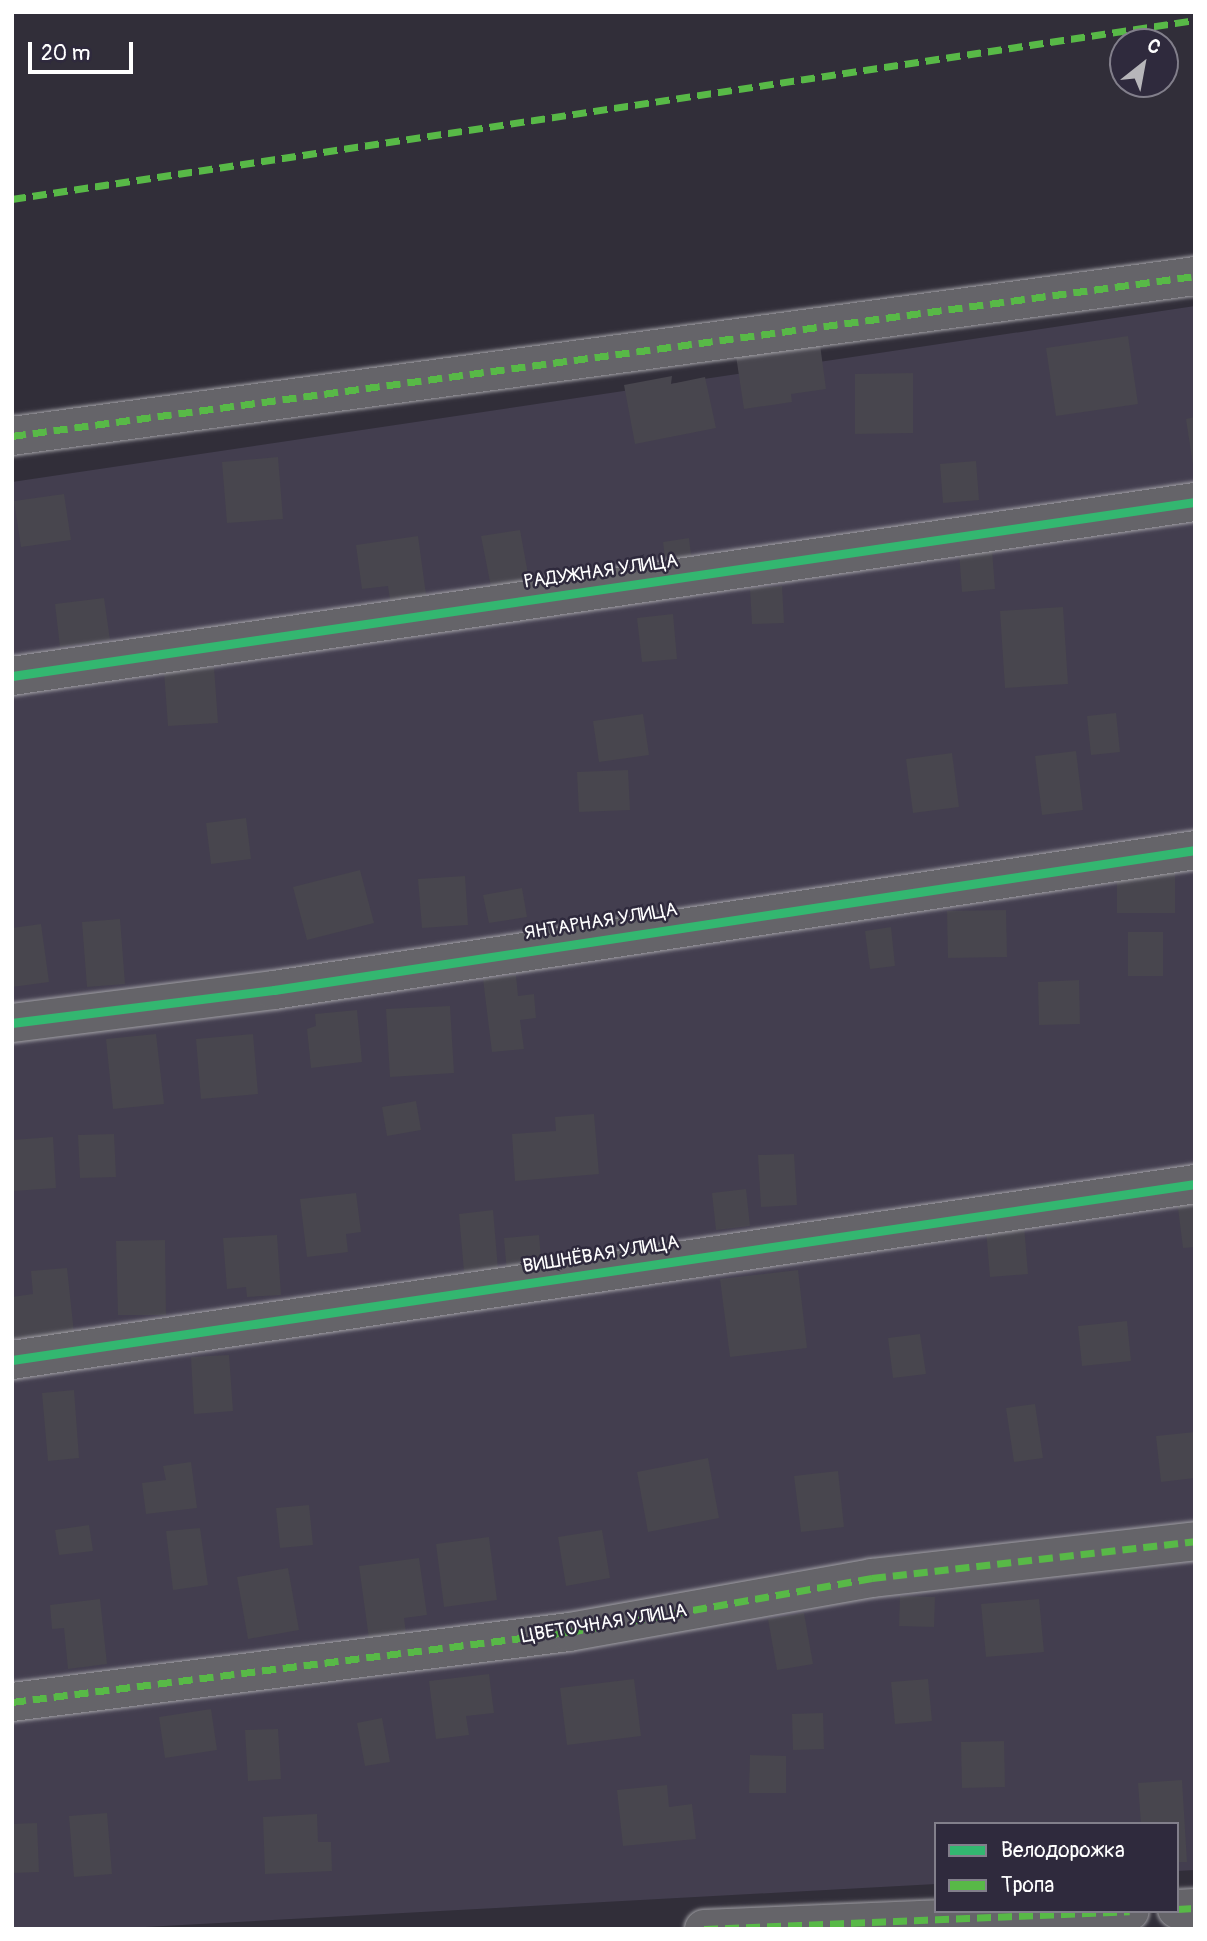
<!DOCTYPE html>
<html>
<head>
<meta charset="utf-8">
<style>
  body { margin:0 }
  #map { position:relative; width:1207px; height:1941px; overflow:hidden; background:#312e39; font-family:Pangolin,sans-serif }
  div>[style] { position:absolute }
  .green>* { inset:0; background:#433e4f }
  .building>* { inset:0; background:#48464e }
  .roads { filter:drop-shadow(0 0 2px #a2a1a6) drop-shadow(0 0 2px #a2a1a6) }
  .minor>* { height:38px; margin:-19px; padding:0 19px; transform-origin:19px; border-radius:19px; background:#656469 }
  .quiet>* { height:7px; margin-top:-3.5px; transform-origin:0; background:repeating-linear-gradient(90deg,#58b947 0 14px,transparent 0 21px) }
  .cycleway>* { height:9px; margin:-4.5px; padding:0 4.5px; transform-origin:4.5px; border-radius:4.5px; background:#33b770 }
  span { translate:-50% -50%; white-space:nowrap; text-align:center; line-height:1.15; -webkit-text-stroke:5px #2f2a3d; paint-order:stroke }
  .street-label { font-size:19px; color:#fff }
  .frame { position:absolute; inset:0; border:14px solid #fff; pointer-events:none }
  .legend { position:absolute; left:934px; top:1822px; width:245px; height:91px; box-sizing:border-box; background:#2f2a3d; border:2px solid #827f8b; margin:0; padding:9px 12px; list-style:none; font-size:21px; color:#fff }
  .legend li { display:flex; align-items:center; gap:14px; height:35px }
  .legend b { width:35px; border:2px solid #827f8b }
  .north { position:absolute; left:1109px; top:28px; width:70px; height:70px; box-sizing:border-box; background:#2f2a3d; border:2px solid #827f8b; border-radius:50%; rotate:31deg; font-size:19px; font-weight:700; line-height:28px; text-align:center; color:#fff }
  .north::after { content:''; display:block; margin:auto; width:24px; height:32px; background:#b7b6ba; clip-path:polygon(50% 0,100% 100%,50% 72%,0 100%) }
  .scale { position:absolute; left:28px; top:42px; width:105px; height:32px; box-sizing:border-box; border:4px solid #fff; border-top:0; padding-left:9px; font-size:21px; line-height:24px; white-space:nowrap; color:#fff; -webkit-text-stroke:5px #2f2a3d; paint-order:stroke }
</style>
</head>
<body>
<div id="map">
  <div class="green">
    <i style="clip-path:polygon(1195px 306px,1195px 1870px,1177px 1871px,1177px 1824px,936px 1824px,936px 1884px,108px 1929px,12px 1929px,12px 482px)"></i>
  </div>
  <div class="building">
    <i style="clip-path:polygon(1128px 336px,1138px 404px,1056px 416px,1046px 348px)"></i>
    <i style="clip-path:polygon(819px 337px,826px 389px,791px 394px,792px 402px,744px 409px,735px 349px)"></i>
    <i style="clip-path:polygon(913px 373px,913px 433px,855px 434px,855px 374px)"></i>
    <i style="clip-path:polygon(672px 376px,671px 384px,705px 377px,716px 428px,635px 444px,624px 385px)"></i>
    <i style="clip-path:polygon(1195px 417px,1195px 465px,1193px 465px,1186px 419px)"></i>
    <i style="clip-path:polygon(278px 457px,283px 519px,227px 523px,222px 462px)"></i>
    <i style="clip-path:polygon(976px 461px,979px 500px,943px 503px,940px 464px)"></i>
    <i style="clip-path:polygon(64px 494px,71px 540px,21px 547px,14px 501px)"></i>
    <i style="clip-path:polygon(520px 530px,530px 585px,492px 592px,481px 536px)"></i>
    <i style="clip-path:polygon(418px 536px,427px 602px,391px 606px,388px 586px,362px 589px,356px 545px)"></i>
    <i style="clip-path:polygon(689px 538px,692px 563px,666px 566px,663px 542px)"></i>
    <i style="clip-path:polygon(992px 550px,995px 589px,962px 592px,959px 552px)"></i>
    <i style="clip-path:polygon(782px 586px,784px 623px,752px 624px,750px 588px)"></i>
    <i style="clip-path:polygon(104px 598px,110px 640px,60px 647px,55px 604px)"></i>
    <i style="clip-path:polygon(1063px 607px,1068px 684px,1005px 688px,1000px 611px)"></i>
    <i style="clip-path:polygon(673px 614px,677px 659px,642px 662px,637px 618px)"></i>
    <i style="clip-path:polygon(214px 667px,218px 723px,168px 726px,164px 671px)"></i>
    <i style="clip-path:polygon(1116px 713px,1120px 752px,1091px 755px,1087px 716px)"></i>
    <i style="clip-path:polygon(643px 714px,649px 755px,599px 762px,593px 721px)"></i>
    <i style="clip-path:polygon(1076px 751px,1083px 810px,1042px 815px,1035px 756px)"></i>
    <i style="clip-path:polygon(952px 753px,959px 807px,913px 813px,906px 759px)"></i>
    <i style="clip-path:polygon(628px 770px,630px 810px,579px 812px,577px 772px)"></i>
    <i style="clip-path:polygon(246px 818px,251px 859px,211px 864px,206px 823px)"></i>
    <i style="clip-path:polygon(1117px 869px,1175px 869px,1175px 913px,1117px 913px)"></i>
    <i style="clip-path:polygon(360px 870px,374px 923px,307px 940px,293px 887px)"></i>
    <i style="clip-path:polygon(465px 876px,468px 925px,422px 928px,418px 879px)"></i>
    <i style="clip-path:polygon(522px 888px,527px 917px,489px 923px,483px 895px)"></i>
    <i style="clip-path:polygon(1006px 910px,1007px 957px,948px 958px,947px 911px)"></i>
    <i style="clip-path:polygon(120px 919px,125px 984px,87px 987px,82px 922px)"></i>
    <i style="clip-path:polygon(41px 924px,49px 982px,12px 987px,12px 928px)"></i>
    <i style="clip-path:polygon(891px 927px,895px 966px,870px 969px,865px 931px)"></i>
    <i style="clip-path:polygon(1128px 932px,1163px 932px,1163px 976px,1128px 976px)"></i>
    <i style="clip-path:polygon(516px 975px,518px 996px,534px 994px,536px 1018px,520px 1020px,524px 1049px,492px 1052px,483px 979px)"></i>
    <i style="clip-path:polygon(1079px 980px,1080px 1024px,1039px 1025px,1038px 982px)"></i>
    <i style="clip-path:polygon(450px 1006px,454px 1073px,390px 1077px,386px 1009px)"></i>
    <i style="clip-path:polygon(357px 1010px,362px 1062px,311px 1068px,307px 1029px,316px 1026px,315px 1014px)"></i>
    <i style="clip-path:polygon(156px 1034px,164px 1104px,113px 1109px,106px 1039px)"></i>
    <i style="clip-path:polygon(253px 1034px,258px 1094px,201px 1099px,196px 1039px)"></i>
    <i style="clip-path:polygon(416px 1101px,421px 1130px,387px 1136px,382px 1107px)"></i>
    <i style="clip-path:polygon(594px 1114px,599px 1174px,515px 1181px,512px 1134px,556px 1131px,555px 1117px)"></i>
    <i style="clip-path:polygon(114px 1134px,116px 1177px,80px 1178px,78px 1135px)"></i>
    <i style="clip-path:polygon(53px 1137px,56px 1188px,14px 1191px,12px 1140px)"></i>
    <i style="clip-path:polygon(794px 1154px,797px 1205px,761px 1207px,758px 1155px)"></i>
    <i style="clip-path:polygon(746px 1189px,750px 1226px,716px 1230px,712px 1193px)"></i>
    <i style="clip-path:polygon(356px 1193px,361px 1232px,346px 1234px,348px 1252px,307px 1257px,300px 1199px)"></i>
    <i style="clip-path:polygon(1195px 1198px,1195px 1247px,1183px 1248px,1177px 1200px)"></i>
    <i style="clip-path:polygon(493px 1210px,498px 1269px,464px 1272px,459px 1214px)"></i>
    <i style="clip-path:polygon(1024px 1225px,1028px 1274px,990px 1277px,986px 1229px)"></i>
    <i style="clip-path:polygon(277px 1235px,281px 1295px,247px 1297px,246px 1287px,227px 1289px,223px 1238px)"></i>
    <i style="clip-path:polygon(539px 1235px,542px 1270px,507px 1273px,504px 1238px)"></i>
    <i style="clip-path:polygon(165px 1240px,166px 1315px,118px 1315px,116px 1241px)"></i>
    <i style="clip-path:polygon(67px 1268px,74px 1333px,12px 1339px,12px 1297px,33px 1294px,31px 1271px)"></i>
    <i style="clip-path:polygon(798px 1270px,807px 1348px,730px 1357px,720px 1279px)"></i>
    <i style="clip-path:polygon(1127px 1321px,1131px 1361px,1082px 1366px,1078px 1326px)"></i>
    <i style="clip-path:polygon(920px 1334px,926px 1374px,893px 1378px,888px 1338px)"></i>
    <i style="clip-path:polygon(229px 1355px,233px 1411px,194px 1414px,191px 1357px)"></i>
    <i style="clip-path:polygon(74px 1390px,79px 1458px,48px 1461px,42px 1393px)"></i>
    <i style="clip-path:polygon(1035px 1404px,1043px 1458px,1014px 1462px,1006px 1408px)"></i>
    <i style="clip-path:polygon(1195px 1432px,1195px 1478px,1161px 1482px,1156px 1436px)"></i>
    <i style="clip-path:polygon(708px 1458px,719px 1518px,648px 1532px,637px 1472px)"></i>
    <i style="clip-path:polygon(191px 1462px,197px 1508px,146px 1514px,142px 1483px,166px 1480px,163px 1466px)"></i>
    <i style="clip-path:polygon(838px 1471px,844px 1527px,801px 1532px,794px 1476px)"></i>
    <i style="clip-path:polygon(309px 1505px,313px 1545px,280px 1548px,276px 1508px)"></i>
    <i style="clip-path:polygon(89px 1525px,93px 1551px,59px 1555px,55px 1530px)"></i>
    <i style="clip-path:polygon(200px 1528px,208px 1585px,173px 1590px,166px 1531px)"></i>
    <i style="clip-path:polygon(602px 1530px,610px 1578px,566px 1586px,558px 1537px)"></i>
    <i style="clip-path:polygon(489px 1537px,497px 1600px,444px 1607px,436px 1544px)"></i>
    <i style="clip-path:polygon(419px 1558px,427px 1615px,404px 1618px,407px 1641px,370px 1646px,359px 1566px)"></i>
    <i style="clip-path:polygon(288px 1568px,299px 1630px,248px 1639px,237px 1577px)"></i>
    <i style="clip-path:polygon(900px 1596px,935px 1597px,934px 1627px,899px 1626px)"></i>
    <i style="clip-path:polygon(100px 1599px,107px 1664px,68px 1669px,64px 1628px,52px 1629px,50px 1605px)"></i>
    <i style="clip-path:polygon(1039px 1599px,1044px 1652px,986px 1657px,981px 1604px)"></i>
    <i style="clip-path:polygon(804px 1613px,813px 1664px,777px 1670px,768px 1619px)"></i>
    <i style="clip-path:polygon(489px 1674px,494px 1713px,466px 1716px,469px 1735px,436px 1739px,429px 1681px)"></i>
    <i style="clip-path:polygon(634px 1679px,641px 1736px,567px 1745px,560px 1688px)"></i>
    <i style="clip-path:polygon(928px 1679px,932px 1721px,895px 1724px,891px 1682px)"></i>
    <i style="clip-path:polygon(211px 1709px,217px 1750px,165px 1758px,159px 1717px)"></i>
    <i style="clip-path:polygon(823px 1713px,824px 1749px,793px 1750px,792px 1714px)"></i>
    <i style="clip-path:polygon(382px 1718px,390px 1762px,365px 1766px,357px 1723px)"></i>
    <i style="clip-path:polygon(278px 1729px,281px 1779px,248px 1781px,245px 1730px)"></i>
    <i style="clip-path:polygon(1004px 1741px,1005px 1787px,962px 1788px,961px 1742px)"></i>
    <i style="clip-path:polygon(750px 1755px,786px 1756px,786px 1793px,749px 1793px)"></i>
    <i style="clip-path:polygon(1182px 1780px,1187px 1862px,1177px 1862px,1177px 1824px,1141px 1824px,1138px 1783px)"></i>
    <i style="clip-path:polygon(667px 1785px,669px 1807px,692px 1804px,696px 1839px,623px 1846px,617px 1790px)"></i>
    <i style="clip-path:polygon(107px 1813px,112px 1874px,74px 1877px,69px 1816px)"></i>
    <i style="clip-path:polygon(317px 1814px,318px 1842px,331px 1842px,332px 1871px,265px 1874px,263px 1817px)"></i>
    <i style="clip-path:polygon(37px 1823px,39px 1872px,12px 1873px,12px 1824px)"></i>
  </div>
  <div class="roads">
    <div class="minor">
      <i style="left:12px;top:436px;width:1194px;rotate:-7.7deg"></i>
      <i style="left:12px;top:676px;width:1196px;rotate:-8.37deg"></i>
      <i style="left:12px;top:1023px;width:264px;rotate:-7.2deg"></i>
      <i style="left:274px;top:990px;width:932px;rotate:-8.64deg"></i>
      <i style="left:12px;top:1360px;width:1196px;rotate:-8.46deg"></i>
      <i style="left:12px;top:1702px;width:561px;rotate:-7.16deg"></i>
      <i style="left:569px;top:1632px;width:308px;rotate:-10.1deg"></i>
      <i style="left:872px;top:1578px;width:325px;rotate:-6.5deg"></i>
      <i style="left:1177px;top:1909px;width:18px;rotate:-3deg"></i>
      <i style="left:704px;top:1929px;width:426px;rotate:-2.4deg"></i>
    </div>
  </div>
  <div class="quiet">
    <i style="left:12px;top:199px;width:1196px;rotate:-8.6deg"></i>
    <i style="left:12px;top:436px;width:1194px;rotate:-7.7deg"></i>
    <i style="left:12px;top:1702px;width:561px;rotate:-7.16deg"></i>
    <i style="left:569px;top:1632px;width:308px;rotate:-10.1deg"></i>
    <i style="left:872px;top:1578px;width:325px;rotate:-6.5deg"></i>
    <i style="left:1177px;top:1909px;width:18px;rotate:-3deg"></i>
    <i style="left:704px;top:1929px;width:426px;rotate:-2.4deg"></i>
  </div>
  <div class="cycleway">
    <i style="left:12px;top:676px;width:1196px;rotate:-8.37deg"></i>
    <i style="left:12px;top:1023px;width:264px;rotate:-7.2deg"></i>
    <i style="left:274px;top:990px;width:932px;rotate:-8.64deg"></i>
    <i style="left:12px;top:1360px;width:1196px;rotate:-8.46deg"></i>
  </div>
  <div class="street-label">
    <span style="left:601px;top:572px;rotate:-8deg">РАДУЖНАЯ УЛИЦА</span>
    <span style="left:601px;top:922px;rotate:-9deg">ЯНТАРНАЯ УЛИЦА</span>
    <span style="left:601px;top:1255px;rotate:-9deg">ВИШНЁВАЯ УЛИЦА</span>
    <span style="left:604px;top:1624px;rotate:-9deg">ЦВЕТОЧНАЯ УЛИЦА</span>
  </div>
  <div class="frame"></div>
  <ul class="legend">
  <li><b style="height:9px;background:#33b770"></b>Велодорожка</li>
  <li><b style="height:9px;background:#58b947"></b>Тропа</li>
  </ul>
  <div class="north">С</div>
  <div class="scale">20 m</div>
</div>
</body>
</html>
